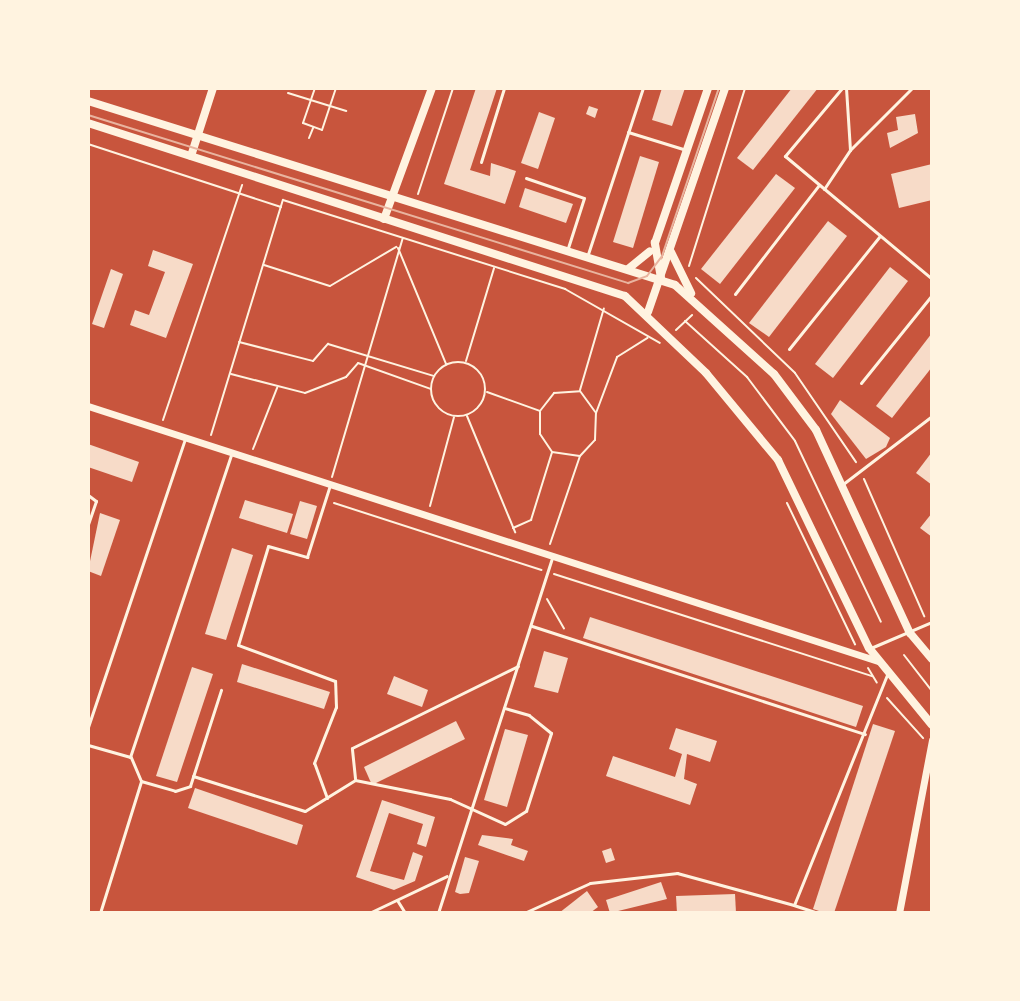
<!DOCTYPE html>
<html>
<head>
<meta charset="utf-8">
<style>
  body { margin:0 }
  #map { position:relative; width:1020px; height:1001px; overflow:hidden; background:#c8553d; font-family:"IBM Plex Sans",sans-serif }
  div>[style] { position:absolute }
  .building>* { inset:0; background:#f7dbc8 }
  .path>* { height:2px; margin:-1px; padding:0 1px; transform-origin:1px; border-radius:1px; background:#fff3e0 }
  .path>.ring { margin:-1px; padding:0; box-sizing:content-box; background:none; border:2px solid #fff3e0; border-radius:50% }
  .service>* { height:3px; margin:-1.5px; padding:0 1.5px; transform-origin:1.5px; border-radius:1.5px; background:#fff3e0 }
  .minor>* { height:7px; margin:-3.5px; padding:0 3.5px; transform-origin:3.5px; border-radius:3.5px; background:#fff3e0 }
  .tertiary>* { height:8px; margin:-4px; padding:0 4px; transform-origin:4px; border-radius:4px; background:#fff3e0 }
  .tram>* { height:2px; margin:-1px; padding:0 1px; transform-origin:1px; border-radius:1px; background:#e9b49f }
  span { translate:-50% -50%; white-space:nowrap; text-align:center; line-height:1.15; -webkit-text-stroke:8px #fff3e0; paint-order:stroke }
  .frame { position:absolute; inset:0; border:90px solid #fff3e0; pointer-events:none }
</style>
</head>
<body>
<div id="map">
  <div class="building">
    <i style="clip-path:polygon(476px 88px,497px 88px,470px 170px,490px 176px,491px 163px,516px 171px,505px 204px,444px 184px)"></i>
    <i style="clip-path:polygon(662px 88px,685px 88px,672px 126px,652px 120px)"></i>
    <i style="clip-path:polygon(792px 88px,818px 88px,753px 170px,737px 158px)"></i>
    <i style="clip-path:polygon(589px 106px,598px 109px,595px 118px,586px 114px)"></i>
    <i style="clip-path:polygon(539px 112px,555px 118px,538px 169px,521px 163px)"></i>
    <i style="clip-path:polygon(915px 114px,918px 133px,890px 148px,887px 133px,898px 130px,896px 117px)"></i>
    <i style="clip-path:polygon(640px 156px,659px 162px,633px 248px,613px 242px)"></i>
    <i style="clip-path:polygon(932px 164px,932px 200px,899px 208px,891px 174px)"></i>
    <i style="clip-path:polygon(776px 174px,795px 188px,720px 284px,701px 269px)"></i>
    <i style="clip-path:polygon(525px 188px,573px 204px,566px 223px,519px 207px)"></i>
    <i style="clip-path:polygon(828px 221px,847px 236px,769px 337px,749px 323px)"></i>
    <i style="clip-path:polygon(153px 250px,193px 264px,166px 338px,130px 325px,135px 310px,149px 315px,165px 272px,148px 266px)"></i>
    <i style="clip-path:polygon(890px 267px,908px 281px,833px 378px,815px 364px)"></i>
    <i style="clip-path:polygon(111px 269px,123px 274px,104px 328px,92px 324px)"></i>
    <i style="clip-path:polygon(932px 333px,932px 367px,892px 418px,876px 406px)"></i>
    <i style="clip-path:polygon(840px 400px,890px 438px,886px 447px,866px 459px,831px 414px)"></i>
    <i style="clip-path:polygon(88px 444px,139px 462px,132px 482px,88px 467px)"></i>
    <i style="clip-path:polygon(932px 452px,932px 485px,916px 473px)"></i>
    <i style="clip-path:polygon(245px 500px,293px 514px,287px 533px,239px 518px)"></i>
    <i style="clip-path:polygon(300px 501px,317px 506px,307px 539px,290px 534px)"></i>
    <i style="clip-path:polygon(100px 513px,120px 520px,101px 576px,88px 571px)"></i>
    <i style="clip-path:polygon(932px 513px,932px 537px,920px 528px)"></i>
    <i style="clip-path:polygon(232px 548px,253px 555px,226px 640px,205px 634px)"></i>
    <i style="clip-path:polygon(590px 617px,863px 706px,856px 727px,583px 638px)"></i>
    <i style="clip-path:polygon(544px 651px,568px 658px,558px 693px,534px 687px)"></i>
    <i style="clip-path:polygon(242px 664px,330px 692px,324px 709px,237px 682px)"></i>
    <i style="clip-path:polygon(192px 667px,213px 674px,177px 782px,156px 776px)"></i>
    <i style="clip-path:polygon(394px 676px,428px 690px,422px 707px,387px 694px)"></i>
    <i style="clip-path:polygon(456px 721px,465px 739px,372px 785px,364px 767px)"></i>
    <i style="clip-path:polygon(873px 724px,895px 731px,834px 913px,825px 913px,813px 909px)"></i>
    <i style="clip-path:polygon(676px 728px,717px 741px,710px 762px,687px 754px,684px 779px,697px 784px,690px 805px,606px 776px,613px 756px,675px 777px,682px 754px,669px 749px)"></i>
    <i style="clip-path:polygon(505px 729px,528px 735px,507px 807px,484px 800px)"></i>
    <i style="clip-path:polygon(195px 788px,303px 825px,297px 845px,188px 808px)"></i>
    <i style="clip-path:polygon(382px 800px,435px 817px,426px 847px,417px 844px,423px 824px,389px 813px,370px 871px,404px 880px,413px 852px,423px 856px,415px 881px,394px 890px,356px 877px)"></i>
    <i style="clip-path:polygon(482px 835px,513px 839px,511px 845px,528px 851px,524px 861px,478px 845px)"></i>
    <i style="clip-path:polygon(611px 848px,615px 860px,606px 863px,602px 851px)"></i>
    <i style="clip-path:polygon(465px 857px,479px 861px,469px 893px,460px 894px,455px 892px)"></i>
    <i style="clip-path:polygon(661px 882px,667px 899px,610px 913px,606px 900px)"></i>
    <i style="clip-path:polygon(587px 891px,598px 907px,590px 913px,559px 913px)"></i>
    <i style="clip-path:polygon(735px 894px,736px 913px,677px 913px,676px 896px)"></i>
  </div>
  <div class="path">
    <i style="left:315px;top:88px;width:37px;rotate:109deg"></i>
    <i style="left:303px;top:123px;width:20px;rotate:20deg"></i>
    <i style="left:322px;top:130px;width:44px;rotate:-71.6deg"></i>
    <i style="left:288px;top:93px;width:61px;rotate:17.2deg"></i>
    <i style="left:309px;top:138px;width:11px;rotate:-68deg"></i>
    <i style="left:88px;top:144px;width:203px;rotate:18.1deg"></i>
    <i style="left:418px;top:194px;width:112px;rotate:-71.7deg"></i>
    <i style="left:283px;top:200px;width:296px;rotate:17.5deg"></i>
    <i style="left:565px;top:289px;width:109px;rotate:29.6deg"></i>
    <i style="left:398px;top:248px;width:126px;rotate:67.5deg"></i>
    <i style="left:264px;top:265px;width:69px;rotate:17.7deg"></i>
    <i style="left:330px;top:286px;width:77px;rotate:-30.6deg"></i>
    <i style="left:689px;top:266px;width:187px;rotate:-72.5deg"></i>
    <i style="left:696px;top:278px;width:137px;rotate:43.8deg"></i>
    <i style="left:795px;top:373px;width:108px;rotate:55.6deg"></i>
    <i style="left:685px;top:321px;width:84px;rotate:42.1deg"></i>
    <i style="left:747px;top:377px;width:80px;rotate:53.1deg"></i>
    <i style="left:795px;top:441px;width:200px;rotate:64.6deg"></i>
    <i style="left:676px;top:330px;width:22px;rotate:-43deg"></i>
    <i style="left:239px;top:342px;width:76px;rotate:14.4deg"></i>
    <i style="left:313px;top:361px;width:23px;rotate:-49deg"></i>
    <i style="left:328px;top:344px;width:111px;rotate:16.8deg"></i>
    <i style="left:466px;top:361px;width:97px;rotate:-73.2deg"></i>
    <i class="ring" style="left:431px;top:362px;width:52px;height:52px"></i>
    <i style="left:231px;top:374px;width:76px;rotate:14.4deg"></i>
    <i style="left:305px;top:393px;width:44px;rotate:-21.3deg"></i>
    <i style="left:346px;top:377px;width:18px;rotate:-49deg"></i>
    <i style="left:358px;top:363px;width:77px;rotate:19.6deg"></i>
    <i style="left:580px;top:390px;width:85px;rotate:-73.7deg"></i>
    <i style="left:487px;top:392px;width:56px;rotate:19.7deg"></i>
    <i style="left:540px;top:411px;width:23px;rotate:-52deg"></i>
    <i style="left:554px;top:393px;width:26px;rotate:-4deg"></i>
    <i style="left:580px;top:391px;width:26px;rotate:54deg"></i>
    <i style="left:540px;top:412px;width:22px;rotate:90deg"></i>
    <i style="left:540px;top:434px;width:22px;rotate:56deg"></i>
    <i style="left:552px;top:452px;width:28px;rotate:8deg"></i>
    <i style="left:467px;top:416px;width:126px;rotate:67.5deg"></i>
    <i style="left:163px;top:420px;width:248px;rotate:-71.4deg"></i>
    <i style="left:211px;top:435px;width:246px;rotate:-73deg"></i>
    <i style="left:253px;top:449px;width:66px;rotate:-68.5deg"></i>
    <i style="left:332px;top:477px;width:249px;rotate:-73.5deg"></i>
    <i style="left:864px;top:479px;width:150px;rotate:66.3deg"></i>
    <i style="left:334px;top:503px;width:218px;rotate:17.9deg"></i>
    <i style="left:787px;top:503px;width:157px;rotate:64.3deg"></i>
    <i style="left:430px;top:506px;width:92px;rotate:-74.9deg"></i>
    <i style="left:513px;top:528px;width:20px;rotate:-24deg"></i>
    <i style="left:531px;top:520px;width:71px;rotate:-72.8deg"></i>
    <i style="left:550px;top:544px;width:93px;rotate:-71.2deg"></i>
    <i style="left:580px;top:456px;width:22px;rotate:-47deg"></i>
    <i style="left:595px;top:440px;width:27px;rotate:-88deg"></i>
    <i style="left:596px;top:413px;width:60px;rotate:-69.4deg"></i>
    <i style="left:617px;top:357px;width:36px;rotate:-32deg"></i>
    <i style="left:554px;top:574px;width:334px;rotate:17.8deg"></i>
    <i style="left:547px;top:599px;width:34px;rotate:60deg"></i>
    <i style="left:904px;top:655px;width:46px;rotate:52.1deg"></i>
    <i style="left:868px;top:668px;width:17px;rotate:59deg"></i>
    <i style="left:887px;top:698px;width:54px;rotate:48deg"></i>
  </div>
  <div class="service">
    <i style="left:842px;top:88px;width:89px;rotate:130deg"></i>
    <i style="left:785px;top:156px;width:192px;rotate:39.9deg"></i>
    <i style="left:846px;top:88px;width:62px;rotate:86.3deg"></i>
    <i style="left:628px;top:132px;width:61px;rotate:17.2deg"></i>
    <i style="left:481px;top:162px;width:77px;rotate:-72.7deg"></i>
    <i style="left:526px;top:178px;width:61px;rotate:19deg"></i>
    <i style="left:584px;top:198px;width:56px;rotate:107.8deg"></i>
    <i style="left:824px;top:189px;width:47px;rotate:-56.3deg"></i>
    <i style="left:850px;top:150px;width:88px;rotate:-45deg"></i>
    <i style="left:587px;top:257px;width:178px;rotate:-71.7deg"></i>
    <i style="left:735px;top:294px;width:138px;rotate:-52.4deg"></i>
    <i style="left:789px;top:349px;width:145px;rotate:-51.2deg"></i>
    <i style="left:861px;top:383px;width:113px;rotate:-51.1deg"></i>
    <i style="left:843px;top:484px;width:112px;rotate:-37.4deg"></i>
    <i style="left:88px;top:495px;width:10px;rotate:37deg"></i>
    <i style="left:96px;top:501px;width:24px;rotate:109deg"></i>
    <i style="left:532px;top:626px;width:350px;rotate:18deg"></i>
    <i style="left:873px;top:647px;width:64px;rotate:-23deg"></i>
    <i style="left:88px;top:727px;width:304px;rotate:-71.4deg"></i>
    <i style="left:88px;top:745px;width:44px;rotate:15.9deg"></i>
    <i style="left:130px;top:757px;width:321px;rotate:-71.5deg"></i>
    <i style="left:193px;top:776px;width:117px;rotate:17.4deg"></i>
    <i style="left:305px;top:811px;width:59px;rotate:-31.8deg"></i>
    <i style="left:355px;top:780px;width:97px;rotate:11.3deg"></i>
    <i style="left:450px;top:799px;width:60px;rotate:24.4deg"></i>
    <i style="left:505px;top:824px;width:25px;rotate:-32deg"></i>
    <i style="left:526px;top:811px;width:82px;rotate:-72.2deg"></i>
    <i style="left:551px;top:733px;width:28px;rotate:-141deg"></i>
    <i style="left:529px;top:715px;width:26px;rotate:-164deg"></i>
    <i style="left:355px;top:778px;width:30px;rotate:-96deg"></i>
    <i style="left:352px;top:748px;width:185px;rotate:-26.3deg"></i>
    <i style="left:141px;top:781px;width:35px;rotate:16deg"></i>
    <i style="left:175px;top:791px;width:16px;rotate:-18deg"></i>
    <i style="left:190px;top:786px;width:101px;rotate:-72.1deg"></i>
    <i style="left:327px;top:798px;width:37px;rotate:-110deg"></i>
    <i style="left:314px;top:763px;width:60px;rotate:-68.6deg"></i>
    <i style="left:336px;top:707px;width:26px;rotate:-92deg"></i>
    <i style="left:335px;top:681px;width:103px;rotate:-159.6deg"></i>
    <i style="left:238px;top:645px;width:103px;rotate:-73.1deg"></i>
    <i style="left:268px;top:546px;width:41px;rotate:15.8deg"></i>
    <i style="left:307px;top:557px;width:76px;rotate:-72.3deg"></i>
    <i style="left:397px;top:900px;width:15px;rotate:58deg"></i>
    <i style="left:100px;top:913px;width:138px;rotate:-72.7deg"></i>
    <i style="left:141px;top:781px;width:26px;rotate:-113deg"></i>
    <i style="left:369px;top:913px;width:86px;rotate:-25.4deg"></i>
    <i style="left:438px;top:913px;width:371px;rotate:-72.2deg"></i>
    <i style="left:524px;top:913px;width:72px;rotate:-24.4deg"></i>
    <i style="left:590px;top:883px;width:88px;rotate:-6.6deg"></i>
    <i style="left:677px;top:873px;width:121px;rotate:15.3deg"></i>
    <i style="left:818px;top:913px;width:25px;rotate:-162deg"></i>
    <i style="left:794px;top:905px;width:248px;rotate:-68deg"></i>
  </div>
  <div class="minor">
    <i style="left:88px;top:406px;width:830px;rotate:17.89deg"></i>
    <i style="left:899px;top:913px;width:176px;rotate:-79.2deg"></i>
  </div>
  <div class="tertiary">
    <i style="left:88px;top:101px;width:615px;rotate:17.4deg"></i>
    <i style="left:675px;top:285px;width:133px;rotate:42deg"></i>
    <i style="left:774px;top:374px;width:70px;rotate:53.1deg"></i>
    <i style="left:816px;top:430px;width:224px;rotate:65.2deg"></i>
    <i style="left:910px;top:633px;width:34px;rotate:50deg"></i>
    <i style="left:88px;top:123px;width:564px;rotate:17.86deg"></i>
    <i style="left:625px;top:296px;width:112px;rotate:43.5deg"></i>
    <i style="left:706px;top:373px;width:113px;rotate:50.4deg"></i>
    <i style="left:778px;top:460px;width:209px;rotate:64.2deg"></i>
    <i style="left:869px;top:648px;width:99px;rotate:50.7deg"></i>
    <i style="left:191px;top:156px;width:71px;rotate:-72.1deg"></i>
    <i style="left:384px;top:219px;width:140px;rotate:-69.9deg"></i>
    <i style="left:671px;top:252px;width:46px;rotate:64deg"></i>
    <i style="left:628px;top:269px;width:28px;rotate:-39deg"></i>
    <i style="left:661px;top:278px;width:36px;rotate:-100deg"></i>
    <i style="left:655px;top:243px;width:164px;rotate:-71.1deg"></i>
    <i style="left:648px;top:312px;width:237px;rotate:-71deg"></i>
  </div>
  <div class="tram">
    <i style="left:88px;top:115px;width:566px;rotate:17.28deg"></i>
    <i style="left:628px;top:283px;width:20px;rotate:-20deg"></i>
    <i style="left:647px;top:276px;width:25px;rotate:-53deg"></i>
    <i style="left:662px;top:256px;width:177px;rotate:-71.3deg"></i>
  </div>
  <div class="frame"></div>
</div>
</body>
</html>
